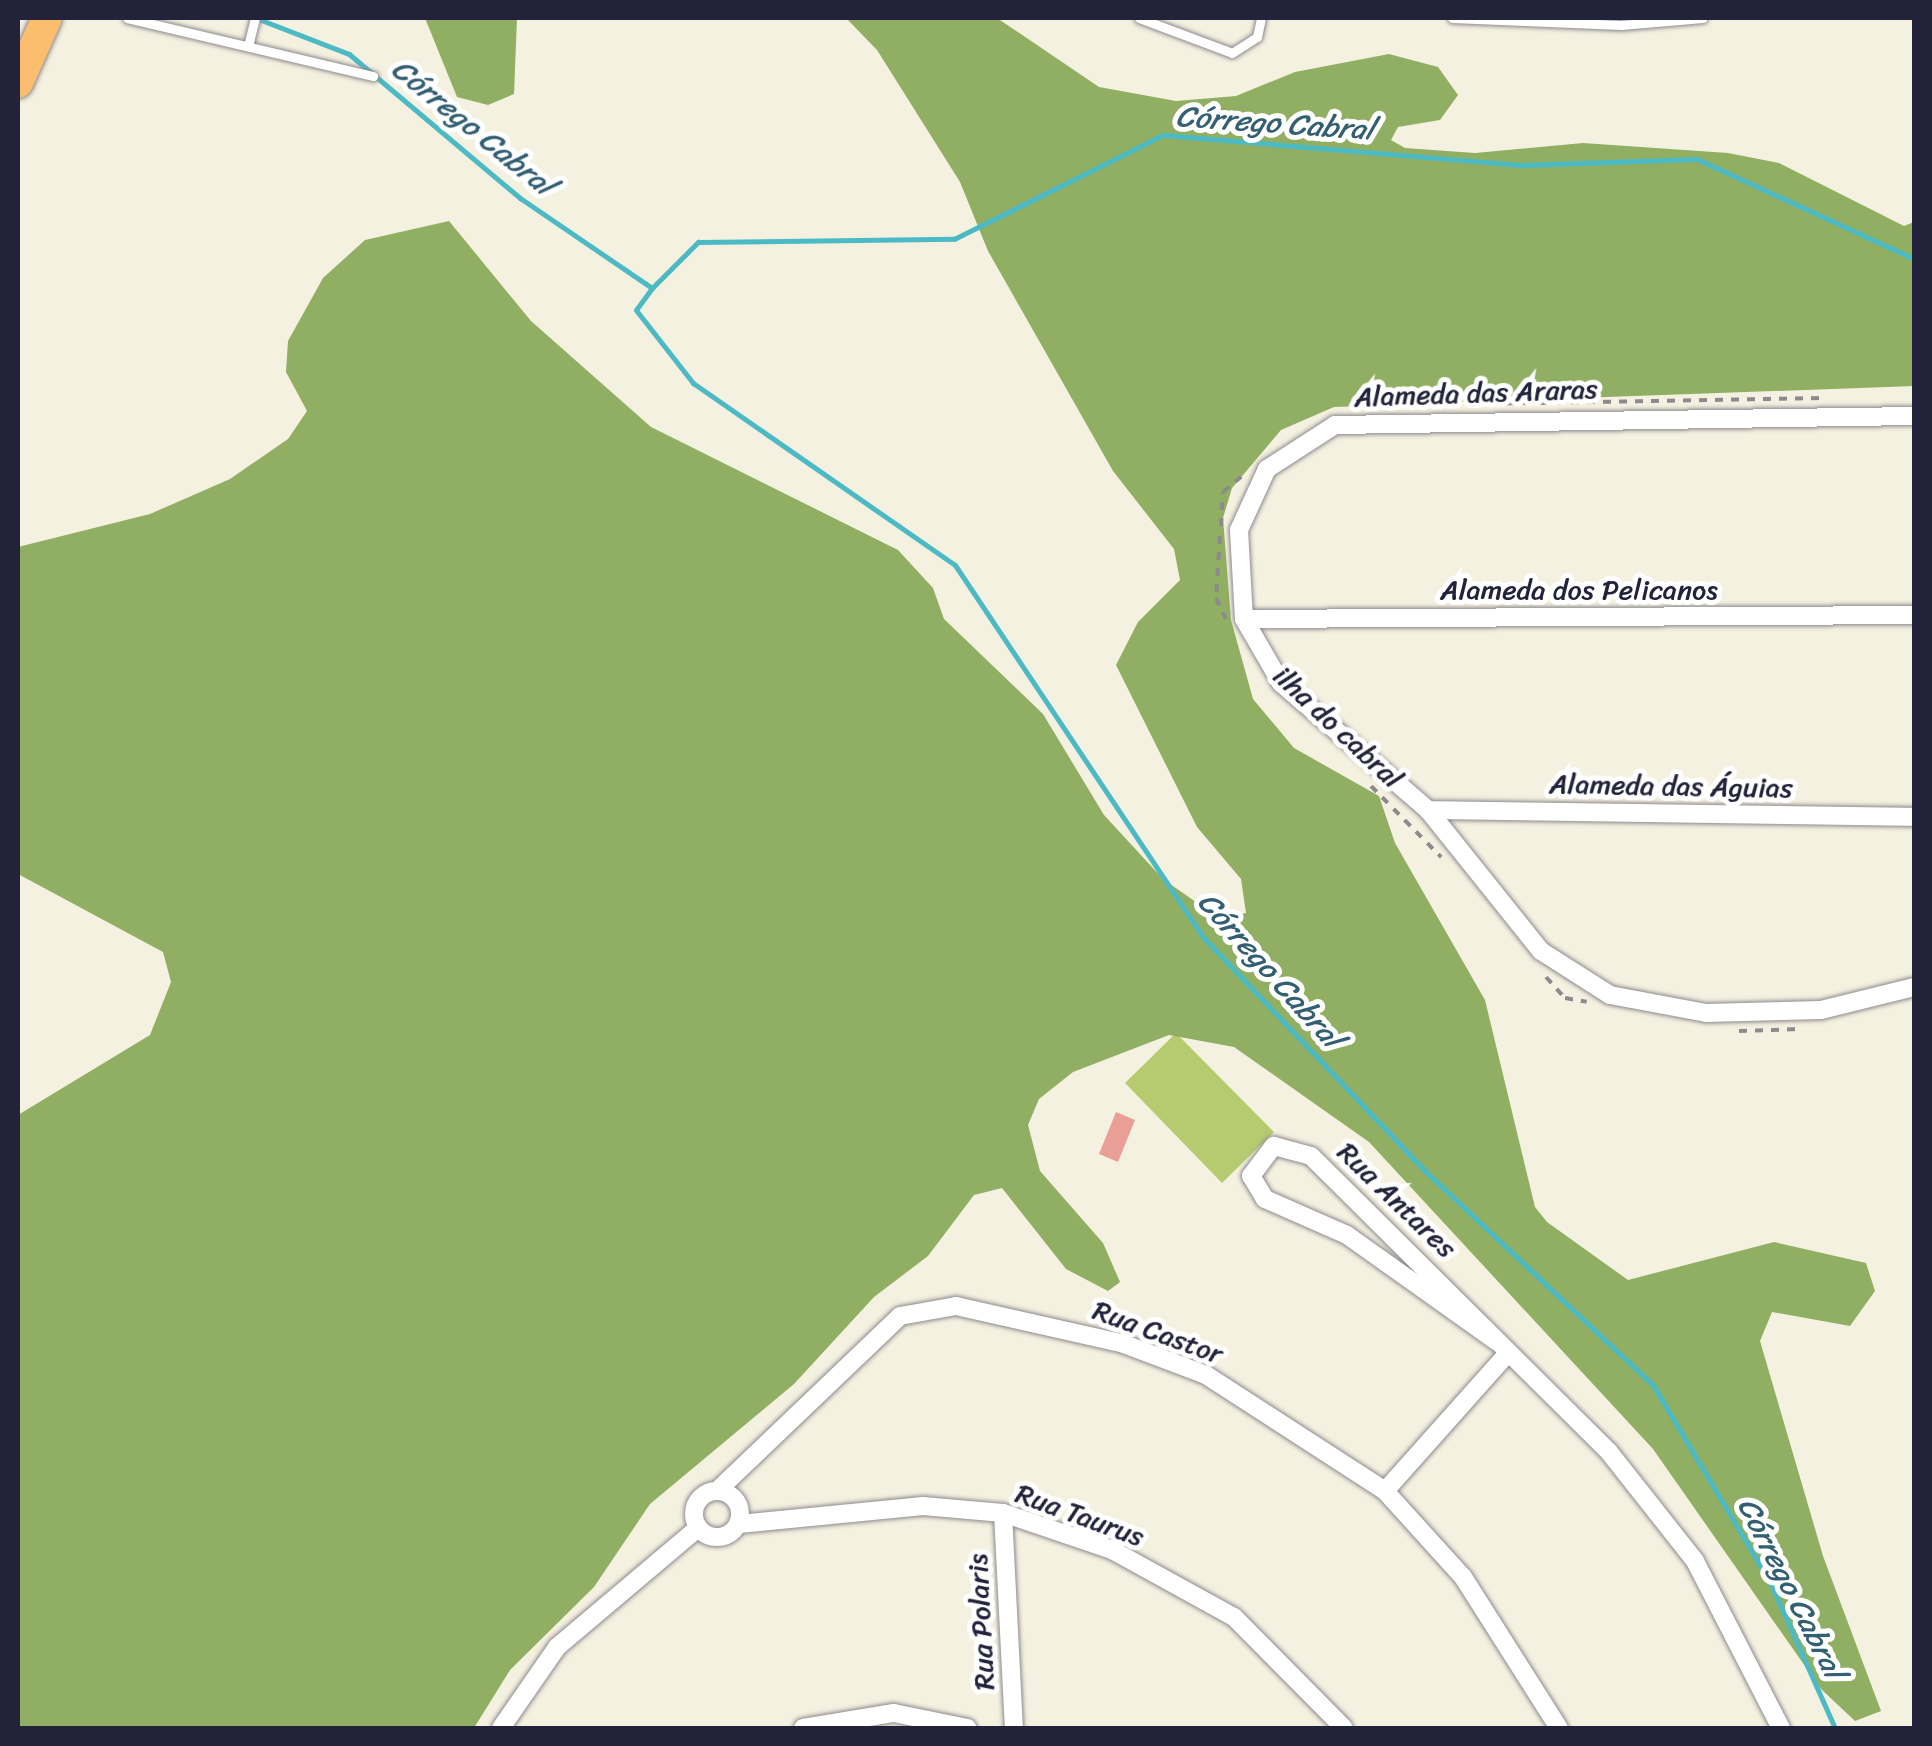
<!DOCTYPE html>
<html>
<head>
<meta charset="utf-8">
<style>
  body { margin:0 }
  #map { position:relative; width:1932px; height:1746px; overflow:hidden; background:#f5f1e0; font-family:Sriracha,sans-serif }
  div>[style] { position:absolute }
  .green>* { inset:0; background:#b6cb70 }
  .forest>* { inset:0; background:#90af62 }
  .stream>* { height:5px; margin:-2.5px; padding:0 2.5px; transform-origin:2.5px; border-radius:2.5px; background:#4cbac4 }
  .building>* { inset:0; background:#ea9f96 }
  .path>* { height:4px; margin-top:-2px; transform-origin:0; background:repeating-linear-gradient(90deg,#8c8a8e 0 8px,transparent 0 16px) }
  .roads { filter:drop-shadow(0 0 2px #8c8a8e) drop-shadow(0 0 2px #8c8a8e) }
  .service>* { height:9px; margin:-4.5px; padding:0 4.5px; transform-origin:4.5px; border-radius:4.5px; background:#fff }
  .minor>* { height:18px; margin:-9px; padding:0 9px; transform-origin:9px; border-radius:9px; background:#fff }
  .minor>.ring { margin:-9px; padding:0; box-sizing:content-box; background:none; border:18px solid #fff; border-radius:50% }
  .primary>* { height:30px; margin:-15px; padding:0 15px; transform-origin:15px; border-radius:15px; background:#fbbd6e }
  span { translate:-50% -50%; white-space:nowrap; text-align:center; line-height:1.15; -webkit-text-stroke:10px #fff; paint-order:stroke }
  .street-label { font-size:28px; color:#22223b }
  .water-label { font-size:30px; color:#335f72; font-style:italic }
  .frame { position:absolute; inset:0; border:20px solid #22223b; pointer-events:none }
</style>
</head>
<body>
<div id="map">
  <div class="green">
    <i style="clip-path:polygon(1176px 1033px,1274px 1132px,1222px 1183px,1125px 1083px)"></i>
  </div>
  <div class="forest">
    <i style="clip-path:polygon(425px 18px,517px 18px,514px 94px,488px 105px,457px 97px)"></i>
    <i style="clip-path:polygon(846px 18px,997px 18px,1099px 87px,1176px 101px,1236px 96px,1295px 72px,1389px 54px,1438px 67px,1458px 95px,1440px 120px,1398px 127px,1391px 140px,1405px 148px,1475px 153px,1583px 143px,1728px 153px,1779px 163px,1904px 226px,1914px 222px,1914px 386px,1334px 407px,1281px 430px,1232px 488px,1223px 518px,1231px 620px,1253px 699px,1294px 748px,1379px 796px,1395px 843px,1485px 1000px,1535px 1207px,1547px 1222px,1628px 1280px,1774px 1242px,1866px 1263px,1875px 1291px,1850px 1326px,1772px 1312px,1760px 1341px,1823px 1556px,1881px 1711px,1855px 1721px,1821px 1689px,1653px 1449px,1369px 1142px,1234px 1047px,1169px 1035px,1073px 1072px,1039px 1099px,1028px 1125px,1040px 1171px,1103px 1243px,1120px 1282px,1108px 1291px,1066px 1269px,1002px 1188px,974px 1195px,928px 1256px,874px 1297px,794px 1384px,650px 1504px,594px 1587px,510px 1670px,474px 1728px,18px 1728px,18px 1115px,150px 1035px,171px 982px,163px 952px,18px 874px,18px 547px,150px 514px,230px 479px,288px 439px,307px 411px,286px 372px,288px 341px,323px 278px,365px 240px,449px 221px,531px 321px,651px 427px,898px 550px,933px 588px,944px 619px,1043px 714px,1104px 815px,1163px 879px,1220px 919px,1246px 913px,1241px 879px,1197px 827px,1116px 665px,1138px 622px,1180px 580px,1174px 549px,1113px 471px,988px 251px,960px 182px,877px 50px)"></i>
  </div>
  <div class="stream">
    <i style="left:256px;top:18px;width:100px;rotate:21.2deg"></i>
    <i style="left:349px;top:54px;width:224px;rotate:40.1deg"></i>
    <i style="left:520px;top:198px;width:160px;rotate:34.3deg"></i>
    <i style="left:652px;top:288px;width:27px;rotate:126deg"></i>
    <i style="left:636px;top:310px;width:93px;rotate:52deg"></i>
    <i style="left:693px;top:383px;width:319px;rotate:34.8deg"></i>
    <i style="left:955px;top:565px;width:447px;rotate:56.3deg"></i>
    <i style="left:1203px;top:937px;width:323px;rotate:46.5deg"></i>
    <i style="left:1425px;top:1171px;width:313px;rotate:43.2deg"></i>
    <i style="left:1653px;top:1385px;width:227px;rotate:59.3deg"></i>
    <i style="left:1769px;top:1580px;width:162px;rotate:66deg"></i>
    <i style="left:653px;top:287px;width:64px;rotate:-45deg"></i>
    <i style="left:698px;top:242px;width:256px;rotate:-0.7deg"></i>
    <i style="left:954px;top:239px;width:233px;rotate:-26.5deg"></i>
    <i style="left:1163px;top:135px;width:360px;rotate:4.8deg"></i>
    <i style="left:1522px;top:165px;width:175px;rotate:-2deg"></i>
    <i style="left:1697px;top:159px;width:239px;rotate:24.7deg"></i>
  </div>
  <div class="building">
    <i style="clip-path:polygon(1116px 1112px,1135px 1120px,1118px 1162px,1099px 1154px)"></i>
  </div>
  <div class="path">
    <i style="left:1475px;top:404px;width:350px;rotate:-1deg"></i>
    <i style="left:1221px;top:526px;width:34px;rotate:-87deg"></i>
    <i style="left:1223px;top:492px;width:31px;rotate:-40deg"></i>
    <i style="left:1220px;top:536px;width:62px;rotate:93.7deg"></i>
    <i style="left:1216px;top:598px;width:23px;rotate:65deg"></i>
    <i style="left:1371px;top:786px;width:100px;rotate:45.4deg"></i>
    <i style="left:1546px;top:977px;width:28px;rotate:48deg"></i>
    <i style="left:1565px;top:998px;width:22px;rotate:10deg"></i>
    <i style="left:1739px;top:1031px;width:59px;rotate:-1.9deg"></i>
  </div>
  <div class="roads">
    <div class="service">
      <i style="left:127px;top:18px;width:253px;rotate:13.3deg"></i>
      <i style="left:1139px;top:18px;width:99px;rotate:20.6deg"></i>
      <i style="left:1232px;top:53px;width:30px;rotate:-33deg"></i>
      <i style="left:1257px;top:37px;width:19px;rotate:-78deg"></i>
      <i style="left:1452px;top:18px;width:169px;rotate:2.4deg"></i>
      <i style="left:1621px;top:25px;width:82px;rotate:-4.9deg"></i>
      <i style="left:248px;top:46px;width:29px;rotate:-76deg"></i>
    </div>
    <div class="minor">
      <i style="left:1914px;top:416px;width:579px;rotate:179.11deg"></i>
      <i style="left:1335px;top:425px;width:81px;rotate:147.1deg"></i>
      <i style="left:1267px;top:469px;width:67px;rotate:114.7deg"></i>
      <i style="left:1239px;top:530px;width:89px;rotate:86.8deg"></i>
      <i style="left:1244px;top:619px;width:74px;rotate:60deg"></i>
      <i style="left:1281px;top:683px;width:194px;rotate:40.8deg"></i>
      <i style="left:1428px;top:810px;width:181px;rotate:51.3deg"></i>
      <i style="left:1541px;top:951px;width:82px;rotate:32.5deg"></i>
      <i style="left:1610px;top:995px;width:98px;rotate:10.6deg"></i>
      <i style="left:1706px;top:1013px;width:115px;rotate:-1.5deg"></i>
      <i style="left:1821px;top:1010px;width:96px;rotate:-13.9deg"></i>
      <i style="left:1244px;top:619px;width:670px;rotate:-0.34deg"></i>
      <i style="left:1428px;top:810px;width:486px;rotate:0.8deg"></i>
      <i style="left:1496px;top:1341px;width:183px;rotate:-144.6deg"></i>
      <i style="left:1347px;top:1235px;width:90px;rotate:-156.3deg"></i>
      <i style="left:1265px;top:1199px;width:27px;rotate:-121deg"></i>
      <i style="left:1251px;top:1176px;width:38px;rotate:-53deg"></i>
      <i style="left:1274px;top:1146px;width:38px;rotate:15deg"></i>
      <i style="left:1311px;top:1156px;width:420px;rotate:44.8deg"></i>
      <i style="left:1609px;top:1452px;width:139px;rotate:51.7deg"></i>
      <i style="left:1695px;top:1561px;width:188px;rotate:62.8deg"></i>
      <i style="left:717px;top:1491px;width:253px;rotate:-43.7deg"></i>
      <i style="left:900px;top:1316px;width:57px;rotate:-10.1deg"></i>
      <i style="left:956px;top:1306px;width:172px;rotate:12.7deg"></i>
      <i style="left:1124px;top:1344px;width:88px;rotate:20.7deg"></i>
      <i style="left:1206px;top:1375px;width:213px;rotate:32.9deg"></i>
      <i style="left:1385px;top:1491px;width:116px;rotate:47.8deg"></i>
      <i style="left:1463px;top:1577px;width:179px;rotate:57.6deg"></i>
      <i style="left:1385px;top:1491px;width:185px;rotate:-48.3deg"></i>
      <i class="ring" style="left:694px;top:1491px;width:28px;height:28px"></i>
      <i style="left:1003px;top:1513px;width:215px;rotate:87.1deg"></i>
      <i style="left:739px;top:1524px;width:185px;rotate:-5.6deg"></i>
      <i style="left:923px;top:1506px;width:80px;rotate:5deg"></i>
      <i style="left:1003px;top:1513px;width:115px;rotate:18.7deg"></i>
      <i style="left:1112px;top:1550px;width:139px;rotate:28.8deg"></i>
      <i style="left:1234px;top:1617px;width:156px;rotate:45.3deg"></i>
      <i style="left:501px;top:1728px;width:98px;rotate:-55.3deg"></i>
      <i style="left:557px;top:1647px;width:185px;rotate:-40.2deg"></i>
      <i style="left:803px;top:1728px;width:92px;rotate:-9.4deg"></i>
      <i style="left:894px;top:1713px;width:75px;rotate:11.6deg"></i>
    </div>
    <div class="primary">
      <i style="left:18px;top:83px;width:71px;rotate:-66deg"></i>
    </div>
  </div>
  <div class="street-label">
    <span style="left:1476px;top:393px;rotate:-2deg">Alameda das Araras</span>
    <span style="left:1579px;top:590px">Alameda dos Pelicanos</span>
    <span style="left:1338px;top:727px;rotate:43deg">ilha do cabral</span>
    <span style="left:1671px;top:786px;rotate:1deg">Alameda das Águias</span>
    <span style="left:1397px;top:1200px;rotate:44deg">Rua Antares</span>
    <span style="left:1158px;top:1332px;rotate:20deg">Rua Castor</span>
    <span style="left:1080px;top:1515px;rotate:20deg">Rua Taurus</span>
    <span style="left:981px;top:1622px;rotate:-93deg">Rua Polaris</span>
  </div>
  <div class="water-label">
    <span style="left:1275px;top:123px;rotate:4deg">Córrego Cabral</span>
    <span style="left:473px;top:127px;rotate:39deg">Córrego Cabral</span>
    <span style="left:1270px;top:970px;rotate:48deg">Córrego Cabral</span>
    <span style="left:1791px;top:1588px;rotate:63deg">Córrego Cabral</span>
  </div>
  <div class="frame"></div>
</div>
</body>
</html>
